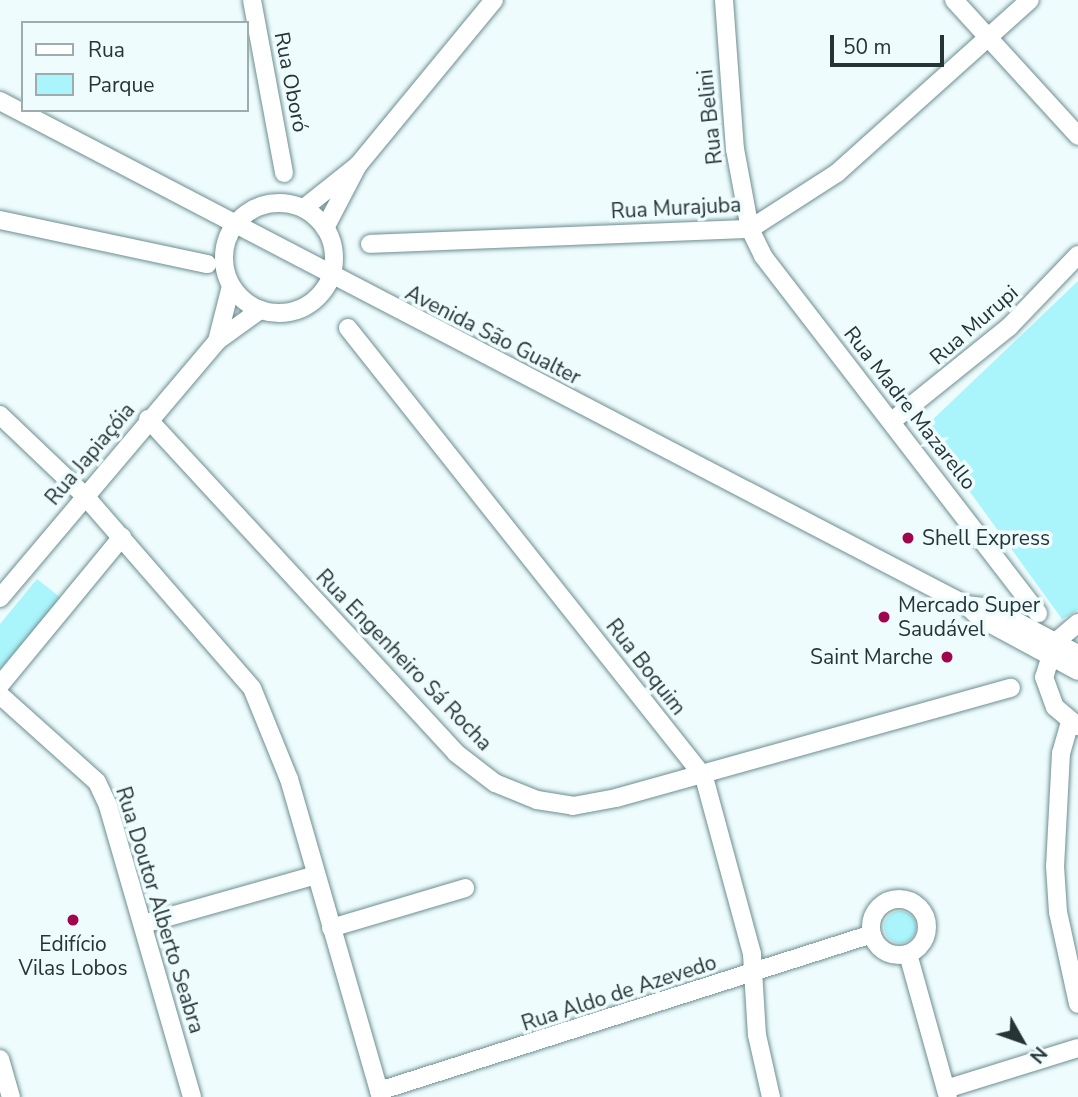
<!DOCTYPE html>
<html>
<head>
<meta charset="utf-8">
<style>
  body { margin:0 }
  #map { position:relative; width:1078px; height:1097px; overflow:hidden; background:#eefcfd; font-family:"Nunito Sans",sans-serif }
  div>[style] { position:absolute }
  .green>* { inset:0; background:#aaf4fb }
  .round { border-radius:50% }
  .roads { filter:drop-shadow(0 0 2px #6d8e91) drop-shadow(0 0 2px #6d8e91) }
  .minor>* { height:18px; margin:-9px; padding:0 9px; transform-origin:9px; border-radius:9px; background:#fff }
  .minor>.ring { margin:-9px; padding:0; box-sizing:content-box; background:none; border:18px solid #fff; border-radius:50% }
  .dots>* { width:19px; height:19px; translate:-50% -50%; box-sizing:border-box; border:4px solid #eefcfd; border-radius:50% }
  span { translate:-50% -50%; white-space:nowrap; text-align:center; line-height:1.15; -webkit-text-stroke:7px #eefcfd; paint-order:stroke }
  .street-label { font-size:21px; color:#263436 }
  .poi-label { font-size:21px; color:#263436 }
  .left { translate:0 -50%; text-align:left }
  .right { translate:-100% -50%; text-align:right }
  .legend { position:absolute; left:21px; top:21px; width:228px; height:91px; box-sizing:border-box; background:#eefcfd; border:2px solid #9eacad; margin:0; padding:9px 12px; list-style:none; font-size:21px; color:#263436 }
  .legend li { display:flex; align-items:center; gap:14px; height:35px }
  .legend b { width:35px; border:2px solid #9eacad }
  .north { position:absolute; left:987px; top:1006px; width:70px; height:70px; -webkit-text-stroke:5px #eefcfd; paint-order:stroke; rotate:130deg; font-size:19px; font-weight:700; line-height:28px; text-align:center; color:#263436 }
  .north::after { content:''; display:block; margin:auto; width:24px; height:32px; background:#263436; clip-path:polygon(50% 0,100% 100%,50% 72%,0 100%) }
  .scale { position:absolute; left:830px; top:35px; width:114px; height:32px; box-sizing:border-box; border:4px solid #263436; border-top:0; padding-left:9px; font-size:21px; line-height:24px; white-space:nowrap; color:#263436; -webkit-text-stroke:5px #eefcfd; paint-order:stroke }
</style>
</head>
<body>
<div id="map">
  <div class="green">
    <i style="clip-path:polygon(1078px 281px,1078px 610px,1062px 619px,931px 438px,927px 425px)"></i>
    <i style="clip-path:polygon(37px 579px,61px 598px,0 671px,0 624px)"></i>
    <i class="round" style="left:884px;top:911px;width:32px;height:32px"></i>
  </div>
  <div class="roads">
    <div class="minor">
      <i style="left:252px;top:0;width:176px;rotate:79.5deg"></i>
      <i style="left:724px;top:0;width:149px;rotate:85.8deg"></i>
      <i style="left:735px;top:149px;width:81px;rotate:79.4deg"></i>
      <i style="left:750px;top:229px;width:30px;rotate:64deg"></i>
      <i style="left:763px;top:256px;width:451px;rotate:52.4deg"></i>
      <i style="left:954px;top:0;width:184px;rotate:47.6deg"></i>
      <i style="left:0;top:101px;width:1090px;rotate:27.55deg"></i>
      <i style="left:966px;top:605px;width:19px;rotate:43deg"></i>
      <i style="left:980px;top:618px;width:111px;rotate:28.4deg"></i>
      <i class="ring" style="left:224px;top:203px;width:92px;height:92px"></i>
      <i style="left:304px;top:208px;width:69px;rotate:-38.5deg"></i>
      <i style="left:358px;top:165px;width:214px;rotate:-50.5deg"></i>
      <i style="left:0;top:220px;width:212px;rotate:12deg"></i>
      <i style="left:325px;top:228px;width:71px;rotate:-62.4deg"></i>
      <i style="left:370px;top:244px;width:380px;rotate:-2.3deg"></i>
      <i style="left:750px;top:229px;width:103px;rotate:-32.8deg"></i>
      <i style="left:837px;top:173px;width:259px;rotate:-41.9deg"></i>
      <i style="left:348px;top:328px;width:573px;rotate:51.59deg"></i>
      <i style="left:704px;top:777px;width:183px;rotate:74.8deg"></i>
      <i style="left:752px;top:954px;width:81px;rotate:86.5deg"></i>
      <i style="left:757px;top:1035px;width:64px;rotate:77.3deg"></i>
      <i style="left:217px;top:341px;width:57px;rotate:-75.7deg"></i>
      <i style="left:0;top:415px;width:117px;rotate:43.6deg"></i>
      <i style="left:85px;top:496px;width:254px;rotate:49deg"></i>
      <i style="left:252px;top:688px;width:98px;rotate:67.9deg"></i>
      <i style="left:289px;top:779px;width:331px;rotate:73.9deg"></i>
      <i style="left:148px;top:419px;width:454px;rotate:47.3deg"></i>
      <i style="left:456px;top:753px;width:49px;rotate:37.6deg"></i>
      <i style="left:495px;top:783px;width:45px;rotate:22deg"></i>
      <i style="left:537px;top:800px;width:36px;rotate:9deg"></i>
      <i style="left:573px;top:806px;width:44px;rotate:-10.5deg"></i>
      <i style="left:616px;top:798px;width:410px;rotate:-15.6deg"></i>
      <i style="left:892px;top:421px;width:150px;rotate:-38.8deg"></i>
      <i style="left:1009px;top:327px;width:100px;rotate:-46.2deg"></i>
      <i style="left:0;top:598px;width:336px;rotate:-49.8deg"></i>
      <i style="left:217px;top:341px;width:53px;rotate:-35.8deg"></i>
      <i style="left:966px;top:605px;width:25px;rotate:7deg"></i>
      <i style="left:991px;top:608px;width:98px;rotate:27.9deg"></i>
      <i style="left:1078px;top:623px;width:30px;rotate:140deg"></i>
      <i style="left:1055px;top:642px;width:37px;rotate:107deg"></i>
      <i style="left:1044px;top:677px;width:32px;rotate:70deg"></i>
      <i style="left:1055px;top:707px;width:30px;rotate:40deg"></i>
      <i style="left:0;top:685px;width:192px;rotate:-50.5deg"></i>
      <i style="left:0;top:695px;width:130px;rotate:41.9deg"></i>
      <i style="left:97px;top:782px;width:26px;rotate:65deg"></i>
      <i style="left:108px;top:806px;width:303px;rotate:73.9deg"></i>
      <i style="left:1070px;top:722px;width:32px;rotate:106deg"></i>
      <i style="left:1061px;top:753px;width:113px;rotate:93deg"></i>
      <i style="left:1055px;top:866px;width:46px;rotate:86.3deg"></i>
      <i style="left:1058px;top:912px;width:94px;rotate:77.7deg"></i>
      <i class="ring" style="left:871px;top:899px;width:38px;height:38px"></i>
      <i style="left:143px;top:924px;width:180px;rotate:-15.8deg"></i>
      <i style="left:331px;top:928px;width:140px;rotate:-16.6deg"></i>
      <i style="left:908px;top:954px;width:148px;rotate:74.4deg"></i>
      <i style="left:0;top:1059px;width:40px;rotate:74deg"></i>
      <i style="left:946px;top:1089px;width:138px;rotate:-17.3deg"></i>
      <i style="left:379px;top:1091px;width:517px;rotate:-17.66deg"></i>
    </div>
  </div>
  <div class="dots">
    <i style="left:908px;top:538px;background:#9f064e"></i>
    <i style="left:884px;top:617px;background:#9f064e"></i>
    <i style="left:947px;top:657px;background:#9f064e"></i>
    <i style="left:73px;top:920px;background:#9f064e"></i>
  </div>
  <div class="street-label">
    <span style="left:291px;top:82px;rotate:79deg">Rua Oboró</span>
    <span style="left:710px;top:117px;rotate:-96deg">Rua Belini</span>
    <span style="left:676px;top:208px;rotate:-3deg">Rua Murajuba</span>
    <span style="left:974px;top:325px;rotate:-41deg">Rua Murupi</span>
    <span style="left:493px;top:335px;rotate:27deg">Avenida São Gualter</span>
    <span style="left:910px;top:408px;rotate:52deg">Rua Madre Mazarello</span>
    <span style="left:90px;top:454px;rotate:-50deg">Rua Japiaçóia</span>
    <span style="left:404px;top:660px;rotate:46deg">Rua Engenheiro Sá Rocha</span>
    <span style="left:646px;top:667px;rotate:52deg">Rua Boquim</span>
    <span style="left:160px;top:910px;rotate:73deg">Rua Doutor Alberto Seabra</span>
    <span style="left:619px;top:993px;rotate:-18deg">Rua Aldo de Azevedo</span>
  </div>
  <div class="poi-label">
    <span class="left" style="left:922px;top:538px">Shell Express</span>
    <span class="left" style="left:898px;top:617px">Mercado Super<br>Saudável</span>
    <span class="right" style="left:933px;top:657px">Saint Marche</span>
    <span style="left:73px;top:956px">Edifício<br>Vilas Lobos</span>
  </div>
  <ul class="legend">
  <li><b style="height:9px;background:#fff"></b>Rua</li>
  <li><b style="height:19px;background:#aaf4fb"></b>Parque</li>
  </ul>
  <div class="north">N</div>
  <div class="scale">50 m</div>
</div>
</body>
</html>
